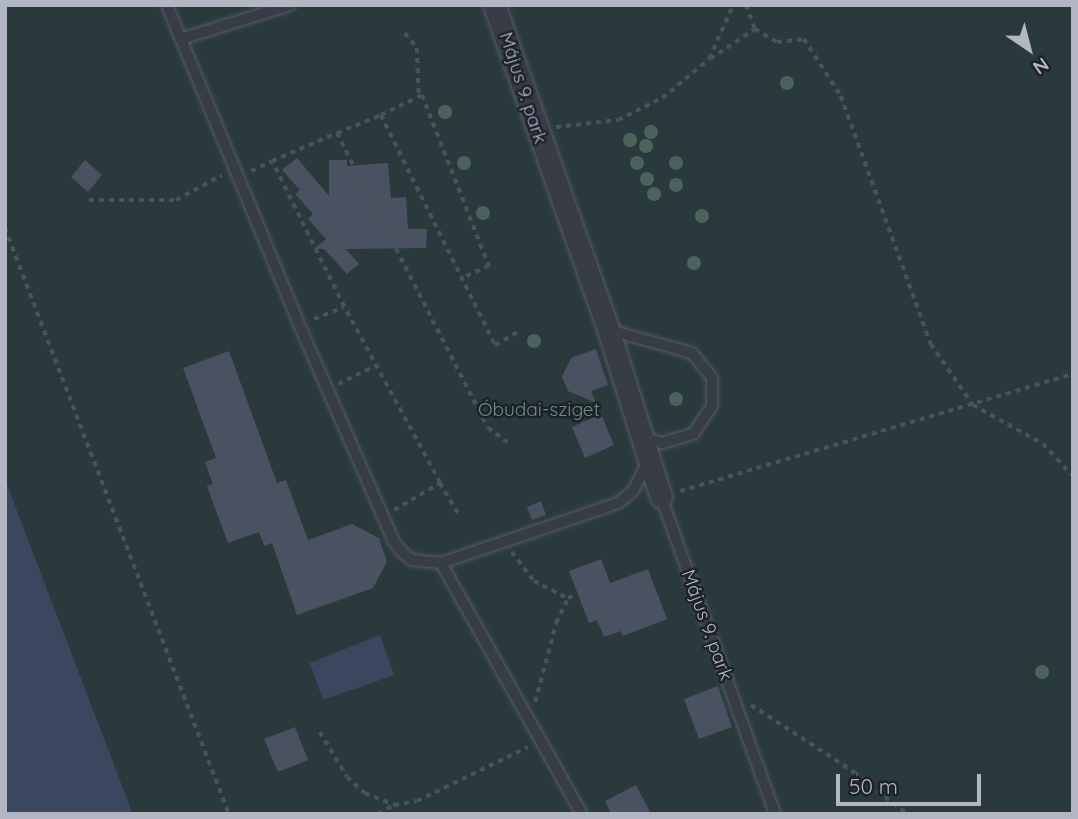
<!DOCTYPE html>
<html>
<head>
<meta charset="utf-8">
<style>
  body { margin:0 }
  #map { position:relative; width:1078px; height:819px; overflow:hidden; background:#242a37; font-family:Quicksand,sans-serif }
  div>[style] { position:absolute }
  .green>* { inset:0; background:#2a3a3c }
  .water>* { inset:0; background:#3b475e }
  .building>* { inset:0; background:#4a5160 }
  .path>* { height:3.5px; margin-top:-1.75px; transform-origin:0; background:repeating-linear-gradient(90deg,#475559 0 5px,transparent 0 10px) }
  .roads { filter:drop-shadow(0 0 2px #555a65) drop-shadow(0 0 2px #555a65) }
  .service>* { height:10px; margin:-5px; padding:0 5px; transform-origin:5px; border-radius:5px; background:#373c47 }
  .minor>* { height:21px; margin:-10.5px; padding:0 10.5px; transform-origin:10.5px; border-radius:10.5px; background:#373c47 }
  .trees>* { width:14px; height:14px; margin:-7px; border-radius:50%; background:#4c635b }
  span { translate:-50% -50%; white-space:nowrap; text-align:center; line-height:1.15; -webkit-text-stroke:5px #1d212c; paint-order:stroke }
  .street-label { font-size:19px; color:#b2b7c3 }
  .park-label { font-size:19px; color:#6c9178 }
  .frame { position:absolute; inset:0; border:7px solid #b2b7c3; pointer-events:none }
  .north { position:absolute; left:994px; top:14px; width:70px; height:70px; -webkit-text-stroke:5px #1d212c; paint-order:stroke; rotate:145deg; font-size:19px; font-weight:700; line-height:28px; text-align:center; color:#b2b7c3 }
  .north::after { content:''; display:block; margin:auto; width:24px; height:32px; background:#b2b7c3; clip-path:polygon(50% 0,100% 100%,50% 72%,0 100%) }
  .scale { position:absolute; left:836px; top:774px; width:145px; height:32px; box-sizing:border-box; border:4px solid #b2b7c3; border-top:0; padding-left:9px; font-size:21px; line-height:24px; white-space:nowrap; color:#b2b7c3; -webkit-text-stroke:5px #1d212c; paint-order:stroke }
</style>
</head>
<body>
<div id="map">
  <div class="green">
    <i style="clip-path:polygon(5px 5px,1073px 5px,1073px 814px,133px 814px,5px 479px)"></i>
  </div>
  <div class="water">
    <i style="clip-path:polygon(5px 479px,133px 814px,5px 814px)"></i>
    <i style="clip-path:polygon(380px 635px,394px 675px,323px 700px,310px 663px)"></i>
  </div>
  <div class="building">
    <i style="clip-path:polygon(297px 158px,329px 196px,329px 160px,347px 160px,347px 166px,388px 163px,391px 198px,406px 197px,408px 229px,427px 229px,426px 248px,346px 249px,359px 264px,347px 274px,324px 249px,314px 249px,326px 239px,308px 219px,313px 214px,295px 194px,300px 190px,282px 170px)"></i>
    <i style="clip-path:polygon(85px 160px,102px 175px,88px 192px,71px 177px)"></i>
    <i style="clip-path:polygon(596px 349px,608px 385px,591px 391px,596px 403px,568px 391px,562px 377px,571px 358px)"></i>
    <i style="clip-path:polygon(229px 351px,277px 483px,286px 480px,308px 540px,352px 524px,379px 538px,387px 562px,373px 588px,297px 615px,272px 543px,264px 546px,259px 532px,228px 543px,207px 486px,213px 484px,205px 462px,216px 458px,183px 368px)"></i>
    <i style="clip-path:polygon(601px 414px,614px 445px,585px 458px,572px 427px)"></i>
    <i style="clip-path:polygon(541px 501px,546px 515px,532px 520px,527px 507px)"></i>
    <i style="clip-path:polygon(601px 559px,610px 583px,648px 569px,667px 619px,623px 636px,621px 631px,604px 637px,597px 620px,589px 623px,569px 571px)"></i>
    <i style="clip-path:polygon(718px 686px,732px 727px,699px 739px,684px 699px)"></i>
    <i style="clip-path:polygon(295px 727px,308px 760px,278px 772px,264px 739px)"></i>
    <i style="clip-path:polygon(636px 785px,651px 814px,611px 814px,605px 801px)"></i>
  </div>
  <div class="path">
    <i style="left:746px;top:5px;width:26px;rotate:69deg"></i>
    <i style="left:755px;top:29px;width:26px;rotate:31deg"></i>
    <i style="left:777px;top:42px;width:27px;rotate:-6deg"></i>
    <i style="left:804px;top:39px;width:68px;rotate:57deg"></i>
    <i style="left:841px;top:96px;width:264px;rotate:70.1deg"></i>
    <i style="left:931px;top:344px;width:74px;rotate:55.5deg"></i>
    <i style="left:973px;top:405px;width:80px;rotate:29.1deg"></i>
    <i style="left:1043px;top:444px;width:44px;rotate:46.8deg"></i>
    <i style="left:405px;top:33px;width:19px;rotate:51deg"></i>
    <i style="left:417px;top:48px;width:48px;rotate:87.6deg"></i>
    <i style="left:710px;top:59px;width:54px;rotate:-33.7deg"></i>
    <i style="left:381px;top:115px;width:46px;rotate:-26deg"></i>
    <i style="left:422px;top:95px;width:184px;rotate:68.6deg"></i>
    <i style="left:489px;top:266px;width:31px;rotate:155deg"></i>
    <i style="left:556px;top:127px;width:62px;rotate:-6.4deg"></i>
    <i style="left:618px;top:120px;width:49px;rotate:-26.6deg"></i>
    <i style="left:662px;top:98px;width:61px;rotate:-39.7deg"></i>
    <i style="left:709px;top:59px;width:59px;rotate:-66deg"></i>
    <i style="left:337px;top:133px;width:48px;rotate:-22.2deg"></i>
    <i style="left:381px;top:115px;width:257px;rotate:63.6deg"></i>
    <i style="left:495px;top:345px;width:30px;rotate:-30deg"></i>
    <i style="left:251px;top:171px;width:23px;rotate:-25deg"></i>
    <i style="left:89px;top:200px;width:87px"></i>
    <i style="left:176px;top:200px;width:52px;rotate:-28.5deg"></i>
    <i style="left:5px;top:228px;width:627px;rotate:69.08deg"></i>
    <i style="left:314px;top:319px;width:32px;rotate:-22deg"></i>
    <i style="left:338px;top:384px;width:43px;rotate:-26deg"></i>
    <i style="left:440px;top:483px;width:200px;rotate:-118.6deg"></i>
    <i style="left:344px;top:307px;width:163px;rotate:-116.3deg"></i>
    <i style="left:272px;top:161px;width:71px;rotate:-23.3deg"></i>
    <i style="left:337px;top:133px;width:331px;rotate:62.9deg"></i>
    <i style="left:488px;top:428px;width:24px;rotate:36deg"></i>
    <i style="left:680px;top:491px;width:410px;rotate:-16.6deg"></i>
    <i style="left:394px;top:510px;width:53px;rotate:-30.4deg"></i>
    <i style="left:440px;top:483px;width:39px;rotate:59deg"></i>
    <i style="left:512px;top:552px;width:36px;rotate:53deg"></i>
    <i style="left:534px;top:581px;width:38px;rotate:27deg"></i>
    <i style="left:568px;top:598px;width:8px;rotate:-23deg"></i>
    <i style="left:535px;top:702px;width:82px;rotate:-75.1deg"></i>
    <i style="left:556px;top:623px;width:28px;rotate:-64deg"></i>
    <i style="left:751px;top:705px;width:123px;rotate:33deg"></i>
    <i style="left:854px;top:772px;width:68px;rotate:38.4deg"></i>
    <i style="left:320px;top:732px;width:52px;rotate:59deg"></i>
    <i style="left:347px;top:777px;width:24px;rotate:42deg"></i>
    <i style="left:365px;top:793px;width:31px;rotate:22deg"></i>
    <i style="left:394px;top:805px;width:23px;rotate:-10deg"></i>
    <i style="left:417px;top:801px;width:123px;rotate:-25.9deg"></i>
    <i style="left:378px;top:814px;width:18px;rotate:-29deg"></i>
  </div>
  <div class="roads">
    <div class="service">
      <i style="left:167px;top:5px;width:37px;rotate:68deg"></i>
      <i style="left:181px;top:39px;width:114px;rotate:-17.3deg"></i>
      <i style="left:181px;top:39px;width:306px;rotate:67.5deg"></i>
      <i style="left:298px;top:322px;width:240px;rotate:66.4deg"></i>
      <i style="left:394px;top:542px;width:13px;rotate:51deg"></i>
      <i style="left:402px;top:552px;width:13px;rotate:39deg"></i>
      <i style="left:412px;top:560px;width:29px;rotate:6deg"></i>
      <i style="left:441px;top:563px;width:187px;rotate:-18.7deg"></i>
      <i style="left:618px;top:503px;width:19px;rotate:-39deg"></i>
      <i style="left:633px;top:491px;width:30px;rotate:-63deg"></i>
      <i style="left:609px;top:330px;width:86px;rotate:15.5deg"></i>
      <i style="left:692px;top:353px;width:32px;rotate:51deg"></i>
      <i style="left:712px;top:378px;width:28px;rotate:90deg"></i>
      <i style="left:712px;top:406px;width:34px;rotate:124deg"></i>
      <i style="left:693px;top:434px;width:33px;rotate:164deg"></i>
      <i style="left:661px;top:443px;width:20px;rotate:-160deg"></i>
      <i style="left:661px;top:497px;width:337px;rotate:70.2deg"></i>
      <i style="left:441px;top:563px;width:288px;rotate:60.7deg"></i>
    </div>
    <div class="minor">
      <i style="left:494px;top:5px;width:343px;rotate:70.6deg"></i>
      <i style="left:608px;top:329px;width:176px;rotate:72.5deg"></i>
    </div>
  </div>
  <div class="trees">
    <i style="left:787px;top:83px"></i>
    <i style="left:445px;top:112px"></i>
    <i style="left:651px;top:132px"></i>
    <i style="left:630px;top:140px"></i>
    <i style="left:646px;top:146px"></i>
    <i style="left:464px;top:163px"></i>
    <i style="left:637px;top:163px"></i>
    <i style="left:676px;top:163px"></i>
    <i style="left:647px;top:179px"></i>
    <i style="left:676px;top:185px"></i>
    <i style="left:654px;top:194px"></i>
    <i style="left:483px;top:213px"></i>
    <i style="left:702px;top:216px"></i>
    <i style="left:694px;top:263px"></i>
    <i style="left:534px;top:341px"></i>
    <i style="left:676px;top:399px"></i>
    <i style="left:1042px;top:672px"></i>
  </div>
  <div class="street-label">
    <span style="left:523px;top:88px;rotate:72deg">Május 9. park</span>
    <span style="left:707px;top:625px;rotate:70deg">Május 9. park</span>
  </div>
  <div class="park-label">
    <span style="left:539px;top:410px">Óbudai-sziget</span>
  </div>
  <div class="frame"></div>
  <div class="north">N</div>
  <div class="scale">50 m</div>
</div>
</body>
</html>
